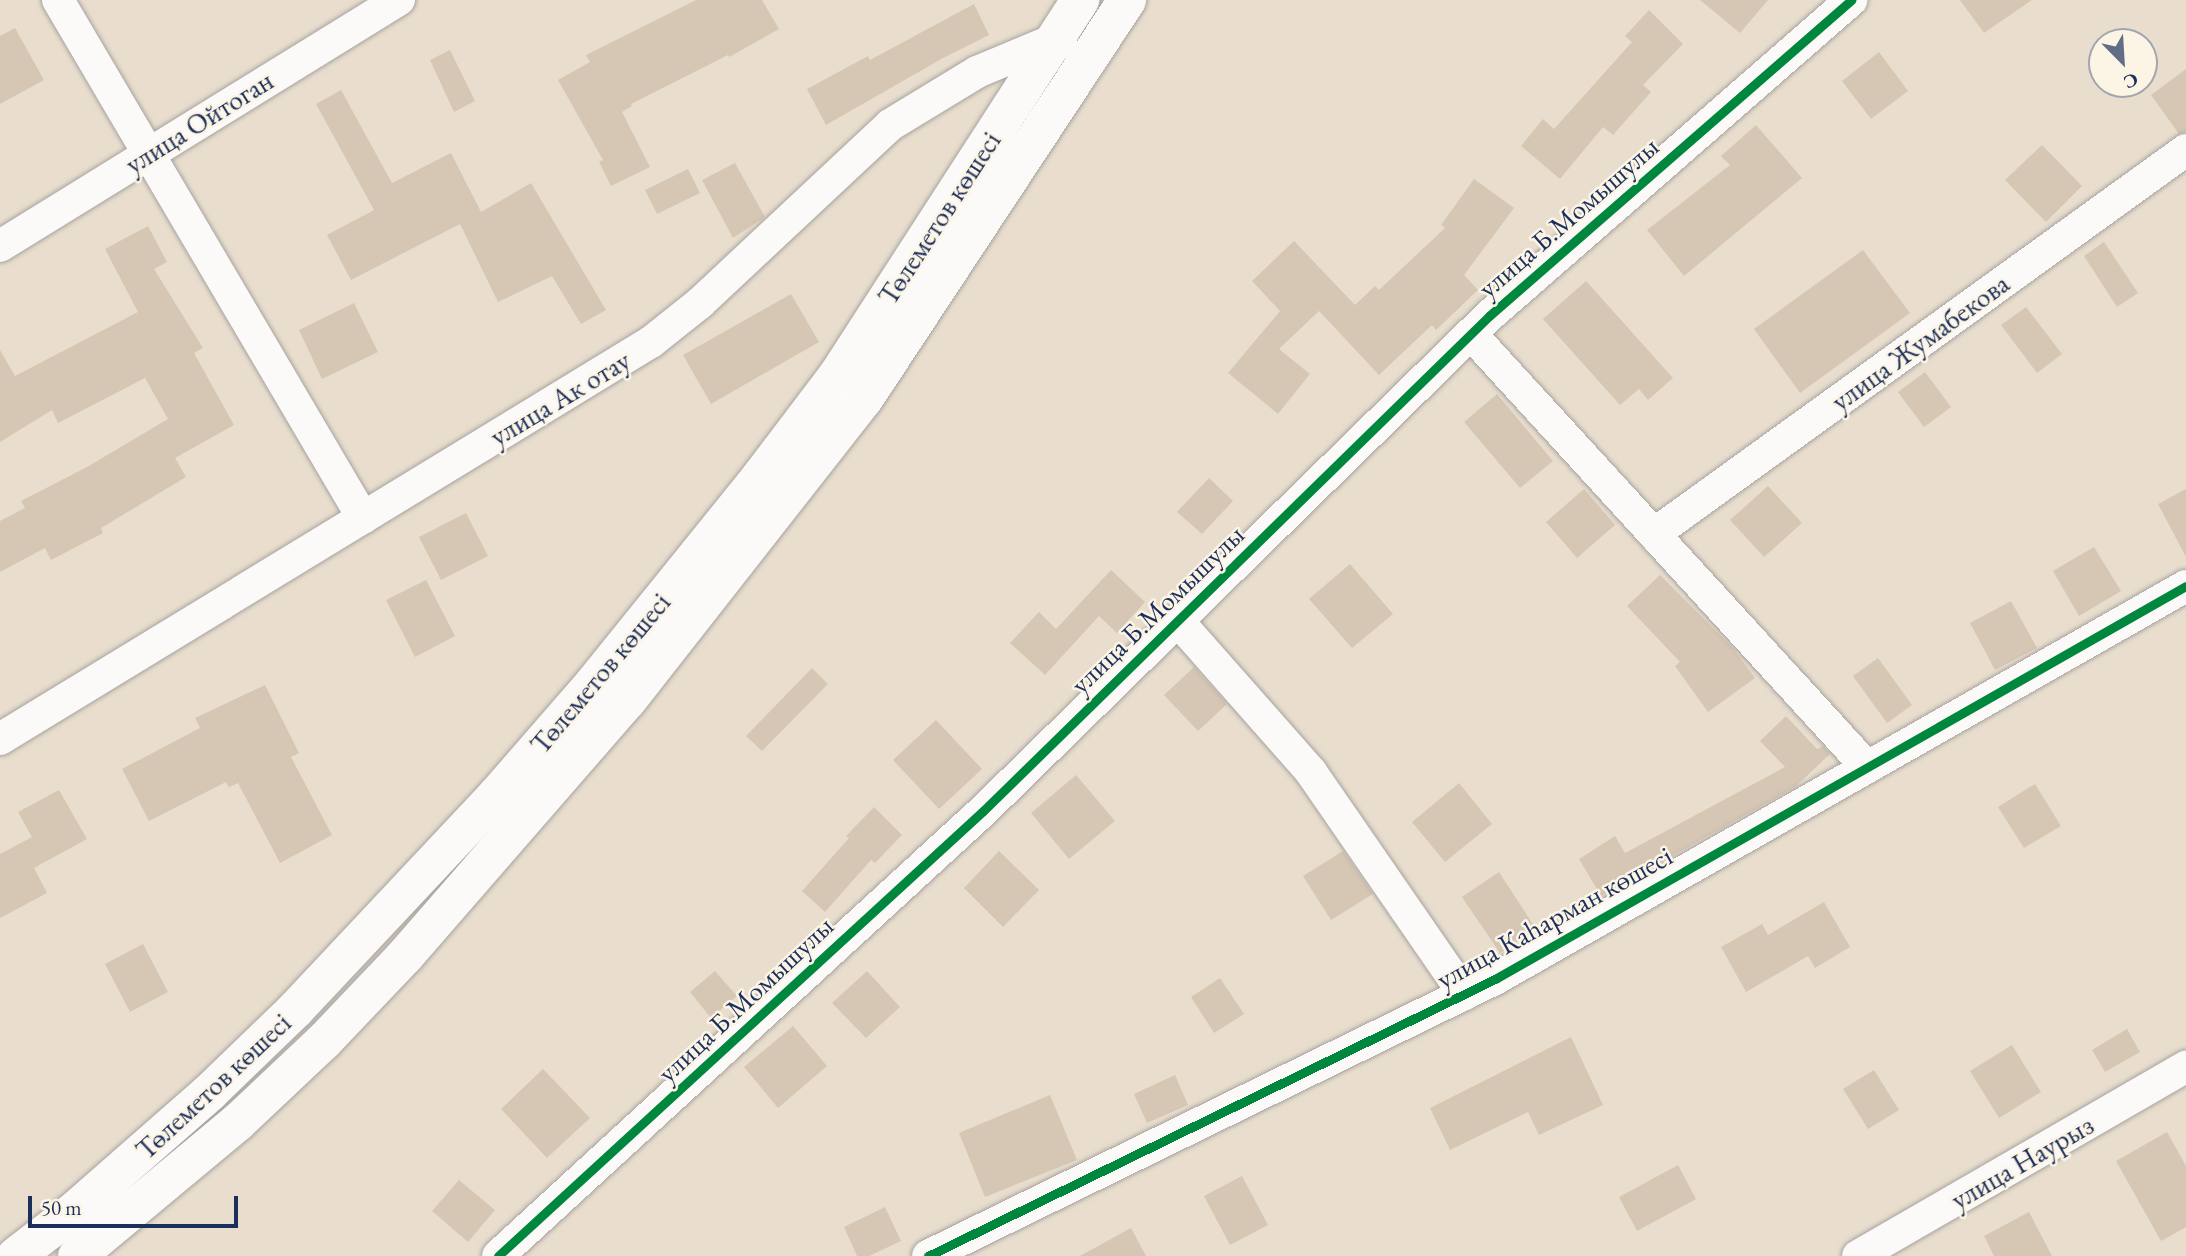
<!DOCTYPE html>
<html>
<head>
<meta charset="utf-8">
<style>
  body { margin:0 }
  #map { position:relative; width:2186px; height:1256px; overflow:hidden; background:#e9dece; font-family:"EB Garamond",serif }
  div>[style] { position:absolute }
  .building>* { inset:0; background:#d6c6b4 }
  .roads { filter:drop-shadow(0 0 2px #a6a39f) drop-shadow(0 0 2px #a6a39f) }
  .minor>* { height:32px; margin:-16px; padding:0 16px; transform-origin:16px; border-radius:16px; background:#fcfaf8 }
  .primary>* { height:38px; margin:-19px; padding:0 19px; transform-origin:19px; border-radius:19px; background:#fcfaf8 }
  .cycleway>* { height:9px; margin:-4.5px; padding:0 4.5px; transform-origin:4.5px; border-radius:4.5px; background:#00873e }
  span { translate:-50% -50%; white-space:nowrap; text-align:center; line-height:1.15; -webkit-text-stroke:5px #fcf5e5; paint-order:stroke }
  .street-label { font-size:28px; color:#1b2f5e }
  .north { position:absolute; left:2088px; top:28px; width:70px; height:70px; box-sizing:border-box; background:#fcf5e5; border:2px solid #a2a6af; border-radius:50%; rotate:156deg; font-size:19px; font-weight:700; line-height:28px; text-align:center; color:#1b2f5e }
  .north::after { content:''; display:block; margin:auto; width:24px; height:32px; background:#636c85; clip-path:polygon(50% 0,100% 100%,50% 72%,0 100%) }
  .scale { position:absolute; left:28px; top:1196px; width:210px; height:32px; box-sizing:border-box; border:4px solid #1b2f5e; border-top:0; padding-left:9px; font-size:21px; line-height:24px; white-space:nowrap; color:#1b2f5e; -webkit-text-stroke:5px #fcf5e5; paint-order:stroke }
</style>
</head>
<body>
<div id="map">
  <div class="building">
    <i style="clip-path:polygon(696px 0,762px 0,779px 29px,729px 57px,728px 55px,631px 104px,632px 106px,622px 112px,650px 167px,611px 186px,599px 162px,603px 160px,558px 80px,590px 62px,586px 55px)"></i>
    <i style="clip-path:polygon(1700px 0,1768px 0,1740px 33px)"></i>
    <i style="clip-path:polygon(1960px 0,2032px 0,1984px 33px)"></i>
    <i style="clip-path:polygon(974px 4px,989px 35px,943px 58px,826px 125px,807px 89px,868px 56px,870px 60px)"></i>
    <i style="clip-path:polygon(1649px 10px,1683px 44px,1643px 85px,1651px 92px,1613px 135px,1603px 127px,1560px 179px,1521px 146px,1543px 119px,1554px 129px,1632px 42px,1625px 36px)"></i>
    <i style="clip-path:polygon(15px 28px,44px 80px,0 104px,0 36px)"></i>
    <i style="clip-path:polygon(450px 50px,475px 101px,454px 112px,430px 60px)"></i>
    <i style="clip-path:polygon(1879px 52px,1908px 91px,1871px 119px,1842px 81px)"></i>
    <i style="clip-path:polygon(2186px 69px,2186px 132px,2179px 134px,2151px 95px)"></i>
    <i style="clip-path:polygon(341px 90px,392px 183px,451px 153px,481px 212px,531px 183px,606px 310px,581px 324px,552px 276px,498px 302px,460px 224px,351px 280px,327px 235px,374px 210px,316px 104px)"></i>
    <i style="clip-path:polygon(1756px 125px,1802px 178px,1684px 276px,1647px 230px,1730px 165px,1721px 156px)"></i>
    <i style="clip-path:polygon(2042px 145px,2082px 186px,2046px 222px,2005px 180px)"></i>
    <i style="clip-path:polygon(735px 163px,765px 217px,733px 238px,702px 180px)"></i>
    <i style="clip-path:polygon(688px 169px,700px 193px,657px 214px,645px 190px)"></i>
    <i style="clip-path:polygon(1474px 179px,1514px 208px,1464px 275px,1478px 290px,1436px 330px,1432px 325px,1379px 375px,1319px 311px,1279px 349px,1310px 374px,1278px 414px,1228px 373px,1280px 311px,1252px 281px,1294px 241px,1355px 305px,1375px 286px,1379px 290px,1445px 228px,1441px 225px)"></i>
    <i style="clip-path:polygon(148px 226px,167px 262px,154px 269px,203px 348px,194px 353px,234px 425px,175px 458px,186px 477px,101px 528px,103px 533px,51px 560px,45px 548px,0 572px,0 521px,25px 508px,21px 501px,87px 467px,168px 419px,145px 378px,58px 423px,52px 410px,0 442px,0 350px,15px 376px,138px 312px,105px 249px)"></i>
    <i style="clip-path:polygon(2104px 242px,2138px 293px,2117px 307px,2084px 256px)"></i>
    <i style="clip-path:polygon(1863px 250px,1910px 313px,1800px 393px,1754px 329px)"></i>
    <i style="clip-path:polygon(1586px 281px,1673px 378px,1648px 400px,1639px 389px,1620px 405px,1543px 319px)"></i>
    <i style="clip-path:polygon(791px 294px,819px 342px,711px 404px,683px 355px)"></i>
    <i style="clip-path:polygon(354px 303px,378px 352px,322px 379px,299px 330px)"></i>
    <i style="clip-path:polygon(2026px 307px,2062px 354px,2037px 373px,2001px 325px)"></i>
    <i style="clip-path:polygon(1925px 372px,1951px 407px,1924px 427px,1898px 392px)"></i>
    <i style="clip-path:polygon(1497px 394px,1553px 461px,1520px 488px,1464px 422px)"></i>
    <i style="clip-path:polygon(1209px 478px,1233px 501px,1202px 534px,1177px 512px)"></i>
    <i style="clip-path:polygon(1768px 486px,1802px 523px,1764px 557px,1730px 520px)"></i>
    <i style="clip-path:polygon(1584px 489px,1615px 525px,1577px 558px,1546px 522px)"></i>
    <i style="clip-path:polygon(2186px 489px,2186px 557px,2158px 504px)"></i>
    <i style="clip-path:polygon(466px 513px,488px 556px,441px 580px,419px 537px)"></i>
    <i style="clip-path:polygon(2094px 547px,2121px 591px,2079px 616px,2053px 571px)"></i>
    <i style="clip-path:polygon(1350px 564px,1393px 614px,1352px 648px,1309px 599px)"></i>
    <i style="clip-path:polygon(1111px 570px,1145px 602px,1117px 633px,1099px 616px,1045px 675px,1010px 643px,1039px 612px,1056px 629px)"></i>
    <i style="clip-path:polygon(1660px 575px,1732px 647px,1755px 678px,1708px 712px,1675px 666px,1680px 662px,1627px 606px)"></i>
    <i style="clip-path:polygon(426px 580px,455px 636px,415px 657px,386px 600px)"></i>
    <i style="clip-path:polygon(2011px 601px,2037px 648px,1995px 670px,1970px 623px)"></i>
    <i style="clip-path:polygon(1878px 658px,1912px 705px,1887px 723px,1853px 676px)"></i>
    <i style="clip-path:polygon(1194px 667px,1227px 704px,1198px 731px,1164px 695px)"></i>
    <i style="clip-path:polygon(812px 668px,828px 684px,762px 751px,746px 736px)"></i>
    <i style="clip-path:polygon(265px 685px,299px 753px,291px 757px,332px 835px,280px 863px,238px 783px,229px 787px,226px 782px,149px 821px,122px 769px,200px 728px,195px 718px)"></i>
    <i style="clip-path:polygon(1786px 716px,1817px 749px,1823px 746px,1830px 754px,1795px 787px,1601px 896px,1579px 859px,1615px 836px,1625px 853px,1785px 767px,1760px 741px)"></i>
    <i style="clip-path:polygon(936px 720px,982px 769px,939px 809px,893px 760px)"></i>
    <i style="clip-path:polygon(1076px 775px,1115px 821px,1069px 859px,1031px 813px)"></i>
    <i style="clip-path:polygon(1459px 783px,1492px 824px,1445px 862px,1412px 822px)"></i>
    <i style="clip-path:polygon(2035px 784px,2061px 826px,2024px 848px,1998px 807px)"></i>
    <i style="clip-path:polygon(59px 790px,87px 839px,34px 868px,47px 893px,0 918px,0 854px,32px 837px,18px 812px)"></i>
    <i style="clip-path:polygon(874px 807px,902px 835px,875px 863px,871px 860px,825px 912px,802px 891px,849px 838px,846px 836px)"></i>
    <i style="clip-path:polygon(999px 851px,1039px 890px,1003px 927px,964px 888px)"></i>
    <i style="clip-path:polygon(1343px 851px,1373px 894px,1331px 920px,1303px 876px)"></i>
    <i style="clip-path:polygon(1499px 872px,1536px 929px,1500px 953px,1462px 897px)"></i>
    <i style="clip-path:polygon(1824px 902px,1850px 947px,1815px 968px,1808px 956px,1746px 992px,1721px 947px,1762px 924px,1768px 935px)"></i>
    <i style="clip-path:polygon(143px 944px,168px 992px,130px 1012px,105px 964px)"></i>
    <i style="clip-path:polygon(715px 971px,737px 996px,711px 1018px,690px 992px)"></i>
    <i style="clip-path:polygon(867px 971px,900px 1007px,866px 1038px,832px 1003px)"></i>
    <i style="clip-path:polygon(1220px 978px,1244px 1014px,1214px 1033px,1191px 997px)"></i>
    <i style="clip-path:polygon(793px 1026px,827px 1066px,778px 1108px,744px 1067px)"></i>
    <i style="clip-path:polygon(2127px 1029px,2140px 1052px,2105px 1072px,2092px 1050px)"></i>
    <i style="clip-path:polygon(1571px 1037px,1603px 1105px,1539px 1135px,1528px 1112px,1450px 1150px,1430px 1108px)"></i>
    <i style="clip-path:polygon(2012px 1045px,2041px 1092px,1999px 1118px,1970px 1071px)"></i>
    <i style="clip-path:polygon(543px 1069px,590px 1118px,547px 1158px,501px 1109px)"></i>
    <i style="clip-path:polygon(1874px 1070px,1899px 1110px,1868px 1129px,1843px 1089px)"></i>
    <i style="clip-path:polygon(1175px 1075px,1188px 1105px,1147px 1123px,1134px 1094px)"></i>
    <i style="clip-path:polygon(1050px 1095px,1077px 1160px,985px 1197px,959px 1133px)"></i>
    <i style="clip-path:polygon(2167px 1132px,2186px 1166px,2186px 1227px,2161px 1241px,2116px 1161px)"></i>
    <i style="clip-path:polygon(1678px 1165px,1696px 1199px,1637px 1231px,1619px 1197px)"></i>
    <i style="clip-path:polygon(1242px 1176px,1268px 1225px,1230px 1245px,1204px 1196px)"></i>
    <i style="clip-path:polygon(459px 1180px,495px 1210px,468px 1242px,432px 1211px)"></i>
    <i style="clip-path:polygon(885px 1207px,901px 1241px,869px 1256px,857px 1256px,844px 1227px)"></i>
    <i style="clip-path:polygon(2029px 1212px,2052px 1256px,1994px 1256px,1984px 1236px)"></i>
    <i style="clip-path:polygon(1131px 1228px,1146px 1256px,1080px 1256px)"></i>
  </div>
  <div class="roads">
    <div class="minor">
      <i style="left:58px;top:0;width:601px;rotate:59.51deg"></i>
      <i style="left:0;top:246px;width:469px;rotate:-31.7deg"></i>
      <i style="left:1471px;top:334px;width:587px;rotate:47.56deg"></i>
      <i style="left:1654px;top:534px;width:656px;rotate:-35.82deg"></i>
      <i style="left:1178px;top:621px;width:201px;rotate:48.6deg"></i>
      <i style="left:1311px;top:772px;width:270px;rotate:55.4deg"></i>
      <i style="left:0;top:739px;width:763px;rotate:-31.38deg"></i>
      <i style="left:651px;top:342px;width:63px;rotate:-38.5deg"></i>
      <i style="left:700px;top:303px;width:260px;rotate:-43.1deg"></i>
      <i style="left:890px;top:125px;width:102px;rotate:-31.3deg"></i>
      <i style="left:977px;top:72px;width:83px;rotate:-22.6deg"></i>
      <i style="left:1054px;top:40px;width:8px;rotate:23deg"></i>
      <i style="left:498px;top:1256px;width:658px;rotate:-42.54deg"></i>
      <i style="left:983px;top:811px;width:708px;rotate:-44.37deg"></i>
      <i style="left:1489px;top:316px;width:481px;rotate:-41.1deg"></i>
      <i style="left:928px;top:1256px;width:631px;rotate:-26.04deg"></i>
      <i style="left:1495px;top:979px;width:795px;rotate:-29.63deg"></i>
      <i style="left:1858px;top:1256px;width:379px;rotate:-30deg"></i>
    </div>
    <div class="primary">
      <i style="left:16px;top:1256px;width:72px;rotate:-37.7deg"></i>
      <i style="left:73px;top:1212px;width:182px;rotate:-41.2deg"></i>
      <i style="left:210px;top:1092px;width:118px;rotate:-44deg"></i>
      <i style="left:295px;top:1010px;width:294px;rotate:-46.8deg"></i>
      <i style="left:496px;top:796px;width:151px;rotate:-49deg"></i>
      <i style="left:595px;top:682px;width:265px;rotate:-51.1deg"></i>
      <i style="left:761px;top:476px;width:126px;rotate:-52.8deg"></i>
      <i style="left:837px;top:376px;width:448px;rotate:-57.1deg"></i>
      <i style="left:77px;top:1256px;width:209px;rotate:-39.8deg"></i>
      <i style="left:238px;top:1122px;width:118px;rotate:-43.3deg"></i>
      <i style="left:324px;top:1041px;width:117px;rotate:-46.4deg"></i>
      <i style="left:405px;top:956px;width:338px;rotate:-49deg"></i>
      <i style="left:627px;top:701px;width:384px;rotate:-51.9deg"></i>
      <i style="left:864px;top:399px;width:478px;rotate:-56.6deg"></i>
    </div>
  </div>
  <div class="cycleway">
    <i style="left:498px;top:1256px;width:658px;rotate:-42.54deg"></i>
    <i style="left:983px;top:811px;width:708px;rotate:-44.37deg"></i>
    <i style="left:1489px;top:316px;width:481px;rotate:-41.1deg"></i>
    <i style="left:928px;top:1256px;width:631px;rotate:-26.04deg"></i>
    <i style="left:1495px;top:979px;width:795px;rotate:-29.63deg"></i>
  </div>
  <div class="street-label">
    <span style="left:199px;top:122px;rotate:-32deg">улица Ойтоган</span>
    <span style="left:1568px;top:217px;rotate:-41deg">улица Б.Момышулы</span>
    <span style="left:939px;top:218px;rotate:-57deg">Төлеметов көшесі</span>
    <span style="left:1920px;top:342px;rotate:-36deg">улица Жумабекова</span>
    <span style="left:560px;top:398px;rotate:-31deg">улица Ак отау</span>
    <span style="left:1157px;top:609px;rotate:-44deg">улица Б.Момышулы</span>
    <span style="left:600px;top:673px;rotate:-50deg">Төлеметов көшесі</span>
    <span style="left:1554px;top:917px;rotate:-29deg">улица Каһарман көшесі</span>
    <span style="left:745px;top:999px;rotate:-43deg">улица Б.Момышулы</span>
    <span style="left:213px;top:1086px;rotate:-43deg">Төлеметов көшесі</span>
    <span style="left:2022px;top:1162px;rotate:-30deg">улица Наурыз</span>
  </div>
  <div class="north">С</div>
  <div class="scale">50 m</div>
</div>
</body>
</html>
